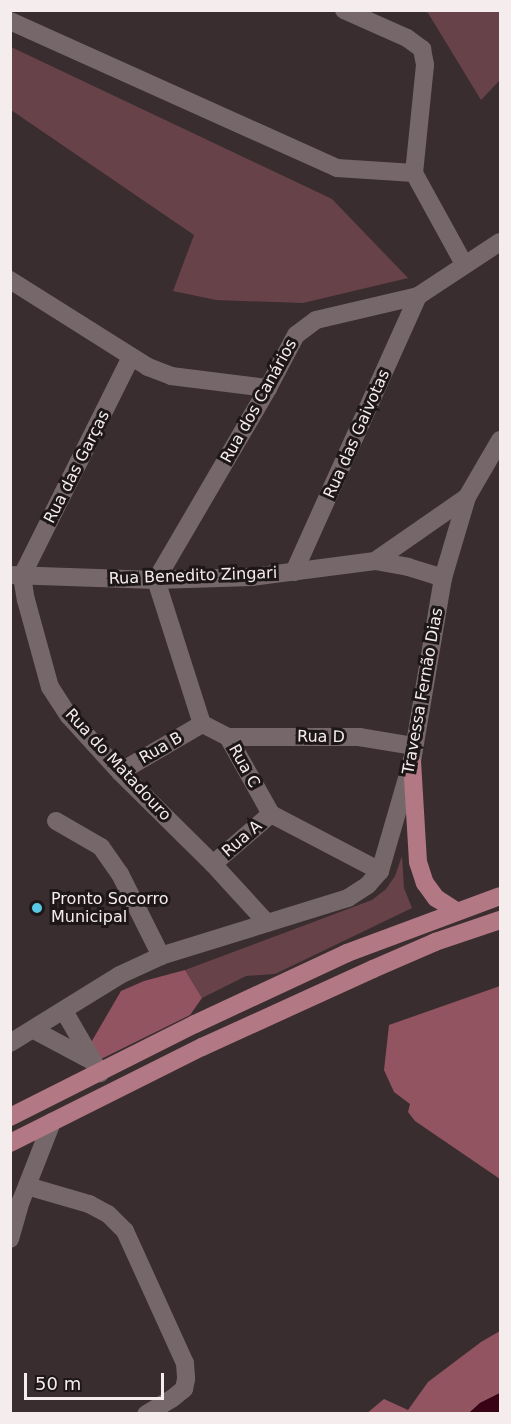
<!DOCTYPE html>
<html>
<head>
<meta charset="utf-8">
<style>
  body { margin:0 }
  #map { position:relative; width:511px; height:1424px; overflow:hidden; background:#3a2d2f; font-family:"DejaVu Sans",sans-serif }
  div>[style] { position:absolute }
  .green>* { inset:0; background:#674249 }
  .forest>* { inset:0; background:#935461 }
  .water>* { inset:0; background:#3a0215 }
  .minor>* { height:18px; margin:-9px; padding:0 9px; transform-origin:9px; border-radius:9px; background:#76686a }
  .major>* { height:18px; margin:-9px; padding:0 9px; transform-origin:9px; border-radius:9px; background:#b27884 }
  .dots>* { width:16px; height:16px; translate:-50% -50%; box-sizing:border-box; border:3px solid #1d1718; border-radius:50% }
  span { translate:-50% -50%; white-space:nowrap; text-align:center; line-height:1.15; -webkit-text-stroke:6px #1d1718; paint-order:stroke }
  .street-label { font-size:16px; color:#f4eced }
  .poi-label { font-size:16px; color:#f4eced }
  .left { translate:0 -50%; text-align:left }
  .frame { position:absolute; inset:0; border:12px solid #f4eced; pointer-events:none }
  .scale { position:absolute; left:24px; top:1373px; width:140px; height:27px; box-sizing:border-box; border:3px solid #f4eced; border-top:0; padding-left:8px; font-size:18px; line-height:21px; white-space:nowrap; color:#f4eced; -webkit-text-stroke:4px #1d1718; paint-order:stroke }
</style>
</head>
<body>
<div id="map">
  <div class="green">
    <i style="clip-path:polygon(423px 11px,500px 11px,500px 80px,481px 100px,428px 13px)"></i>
    <i style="clip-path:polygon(11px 47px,332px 199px,408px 278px,303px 303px,216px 300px,173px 291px,194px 235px,11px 110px)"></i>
    <i style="clip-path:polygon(402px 856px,404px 888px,412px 908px,275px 974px,246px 976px,202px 998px,185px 970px,372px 900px,386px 889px,395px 876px)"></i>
  </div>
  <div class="forest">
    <i style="clip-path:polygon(185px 970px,202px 998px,190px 1015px,97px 1061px,89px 1046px,121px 991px,144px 981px)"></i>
    <i style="clip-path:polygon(500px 986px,500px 1179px,415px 1121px,408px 1112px,410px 1104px,394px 1092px,384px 1070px,389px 1025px)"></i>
    <i style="clip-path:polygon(500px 1331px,500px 1393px,480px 1403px,469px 1413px,366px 1414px,384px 1399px,408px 1410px,428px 1382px,481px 1342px)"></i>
  </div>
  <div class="water">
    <i style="clip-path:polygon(500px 1393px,500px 1413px,469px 1413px,480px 1403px)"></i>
  </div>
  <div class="minor">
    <i style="left:344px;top:10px;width:69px;rotate:24deg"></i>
    <i style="left:407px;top:38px;width:19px;rotate:36deg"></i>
    <i style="left:422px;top:49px;width:16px;rotate:79deg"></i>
    <i style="left:425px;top:65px;width:109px;rotate:95.8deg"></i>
    <i style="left:414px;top:173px;width:104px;rotate:61.2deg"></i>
    <i style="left:10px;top:21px;width:359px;rotate:24.2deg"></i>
    <i style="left:337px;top:168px;width:77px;rotate:3.7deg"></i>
    <i style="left:10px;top:280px;width:163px;rotate:32.2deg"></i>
    <i style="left:148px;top:367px;width:25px;rotate:21deg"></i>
    <i style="left:171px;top:376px;width:98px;rotate:7.1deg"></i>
    <i style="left:131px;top:357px;width:245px;rotate:116.5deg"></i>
    <i style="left:22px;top:576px;width:24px;rotate:81deg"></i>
    <i style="left:26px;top:600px;width:90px;rotate:74.6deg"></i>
    <i style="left:50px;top:687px;width:35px;rotate:57deg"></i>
    <i style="left:69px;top:716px;width:76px;rotate:47.7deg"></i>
    <i style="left:120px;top:772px;width:131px;rotate:44.7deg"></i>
    <i style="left:213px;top:864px;width:80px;rotate:47.5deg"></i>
    <i style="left:375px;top:561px;width:112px;rotate:-34.8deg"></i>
    <i style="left:467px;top:497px;width:66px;rotate:-59.9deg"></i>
    <i style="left:294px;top:572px;width:303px;rotate:-65.8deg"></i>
    <i style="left:10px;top:575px;width:146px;rotate:2deg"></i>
    <i style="left:156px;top:580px;width:96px;rotate:-1.8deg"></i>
    <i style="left:252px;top:577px;width:124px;rotate:-7.4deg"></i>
    <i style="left:375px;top:561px;width:34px;rotate:10deg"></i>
    <i style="left:408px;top:567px;width:37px;rotate:17deg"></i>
    <i style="left:443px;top:578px;width:186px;rotate:99.6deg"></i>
    <i style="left:412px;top:761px;width:115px;rotate:106.2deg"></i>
    <i style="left:380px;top:871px;width:18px;rotate:131deg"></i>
    <i style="left:368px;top:885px;width:24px;rotate:147deg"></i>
    <i style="left:348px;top:898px;width:196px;rotate:162.8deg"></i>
    <i style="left:161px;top:956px;width:45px;rotate:155.1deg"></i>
    <i style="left:120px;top:975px;width:129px;rotate:148.3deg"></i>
    <i style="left:443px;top:578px;width:84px;rotate:-73.5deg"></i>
    <i style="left:228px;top:737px;width:131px"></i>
    <i style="left:359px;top:737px;width:56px;rotate:9.3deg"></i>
    <i style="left:120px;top:772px;width:95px;rotate:-30.3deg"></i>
    <i style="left:56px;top:821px;width:52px;rotate:30deg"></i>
    <i style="left:101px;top:847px;width:33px;rotate:55deg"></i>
    <i style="left:120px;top:874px;width:92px;rotate:63.4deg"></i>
    <i style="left:213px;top:864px;width:77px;rotate:-40.8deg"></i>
    <i style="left:380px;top:871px;width:123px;rotate:-152.4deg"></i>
    <i style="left:271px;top:814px;width:88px;rotate:-119.2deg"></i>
    <i style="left:228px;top:737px;width:29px;rotate:-153deg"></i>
    <i style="left:202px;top:724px;width:151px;rotate:-107.7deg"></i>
    <i style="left:156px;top:580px;width:222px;rotate:-59.7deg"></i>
    <i style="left:268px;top:388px;width:60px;rotate:-62.2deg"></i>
    <i style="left:296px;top:335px;width:25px;rotate:-37deg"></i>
    <i style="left:316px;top:320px;width:105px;rotate:-13.2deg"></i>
    <i style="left:418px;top:296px;width:98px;rotate:-33.4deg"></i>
    <i style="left:64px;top:1011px;width:72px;rotate:59.9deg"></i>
    <i style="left:34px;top:1030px;width:66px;rotate:28.1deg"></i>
    <i style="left:27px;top:1186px;width:65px;rotate:16.2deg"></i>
    <i style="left:89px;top:1204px;width:21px;rotate:28deg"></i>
    <i style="left:108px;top:1214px;width:24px;rotate:45deg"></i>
    <i style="left:125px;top:1231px;width:145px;rotate:65.6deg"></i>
    <i style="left:185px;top:1363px;width:16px;rotate:86deg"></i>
    <i style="left:186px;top:1379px;width:10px;rotate:101deg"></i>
    <i style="left:184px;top:1389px;width:14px;rotate:141deg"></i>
    <i style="left:173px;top:1398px;width:31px;rotate:149deg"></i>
    <i style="left:10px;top:1239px;width:40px;rotate:-74deg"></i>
    <i style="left:21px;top:1201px;width:85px;rotate:-68.6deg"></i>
  </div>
  <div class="major">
    <i style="left:412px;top:761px;width:101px;rotate:86.6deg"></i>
    <i style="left:418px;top:862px;width:22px;rotate:72deg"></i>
    <i style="left:425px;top:883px;width:19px;rotate:54deg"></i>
    <i style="left:436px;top:898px;width:24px;rotate:33deg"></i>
    <i style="left:10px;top:1117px;width:207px;rotate:-26.7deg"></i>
    <i style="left:195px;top:1024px;width:168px;rotate:-25deg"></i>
    <i style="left:347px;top:953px;width:163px;rotate:-20.4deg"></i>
    <i style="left:10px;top:1143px;width:215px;rotate:-26.6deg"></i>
    <i style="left:202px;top:1047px;width:188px;rotate:-24.5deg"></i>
    <i style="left:373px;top:969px;width:68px;rotate:-23.5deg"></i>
    <i style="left:435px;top:942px;width:69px;rotate:-18.7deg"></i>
  </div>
  <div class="dots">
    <i style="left:37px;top:908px;background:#59c8e4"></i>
  </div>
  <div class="street-label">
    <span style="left:259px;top:401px;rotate:-61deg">Rua dos Canários</span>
    <span style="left:357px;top:434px;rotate:-66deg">Rua das Gaivotas</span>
    <span style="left:77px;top:467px;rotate:-63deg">Rua das Garças</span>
    <span style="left:193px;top:576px;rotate:-2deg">Rua Benedito Zingari</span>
    <span style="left:423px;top:691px;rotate:-80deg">Travessa Fernão Dias</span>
    <span style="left:321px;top:737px;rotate:1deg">Rua D</span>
    <span style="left:161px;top:748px;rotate:-30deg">Rua B</span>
    <span style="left:118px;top:765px;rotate:47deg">Rua do Matadouro</span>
    <span style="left:244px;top:766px;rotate:61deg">Rua C</span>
    <span style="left:242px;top:839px;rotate:-41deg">Rua A</span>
  </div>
  <div class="poi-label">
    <span class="left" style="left:51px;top:908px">Pronto Socorro<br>Municipal</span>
  </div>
  <div class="frame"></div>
  <div class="scale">50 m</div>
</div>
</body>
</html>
